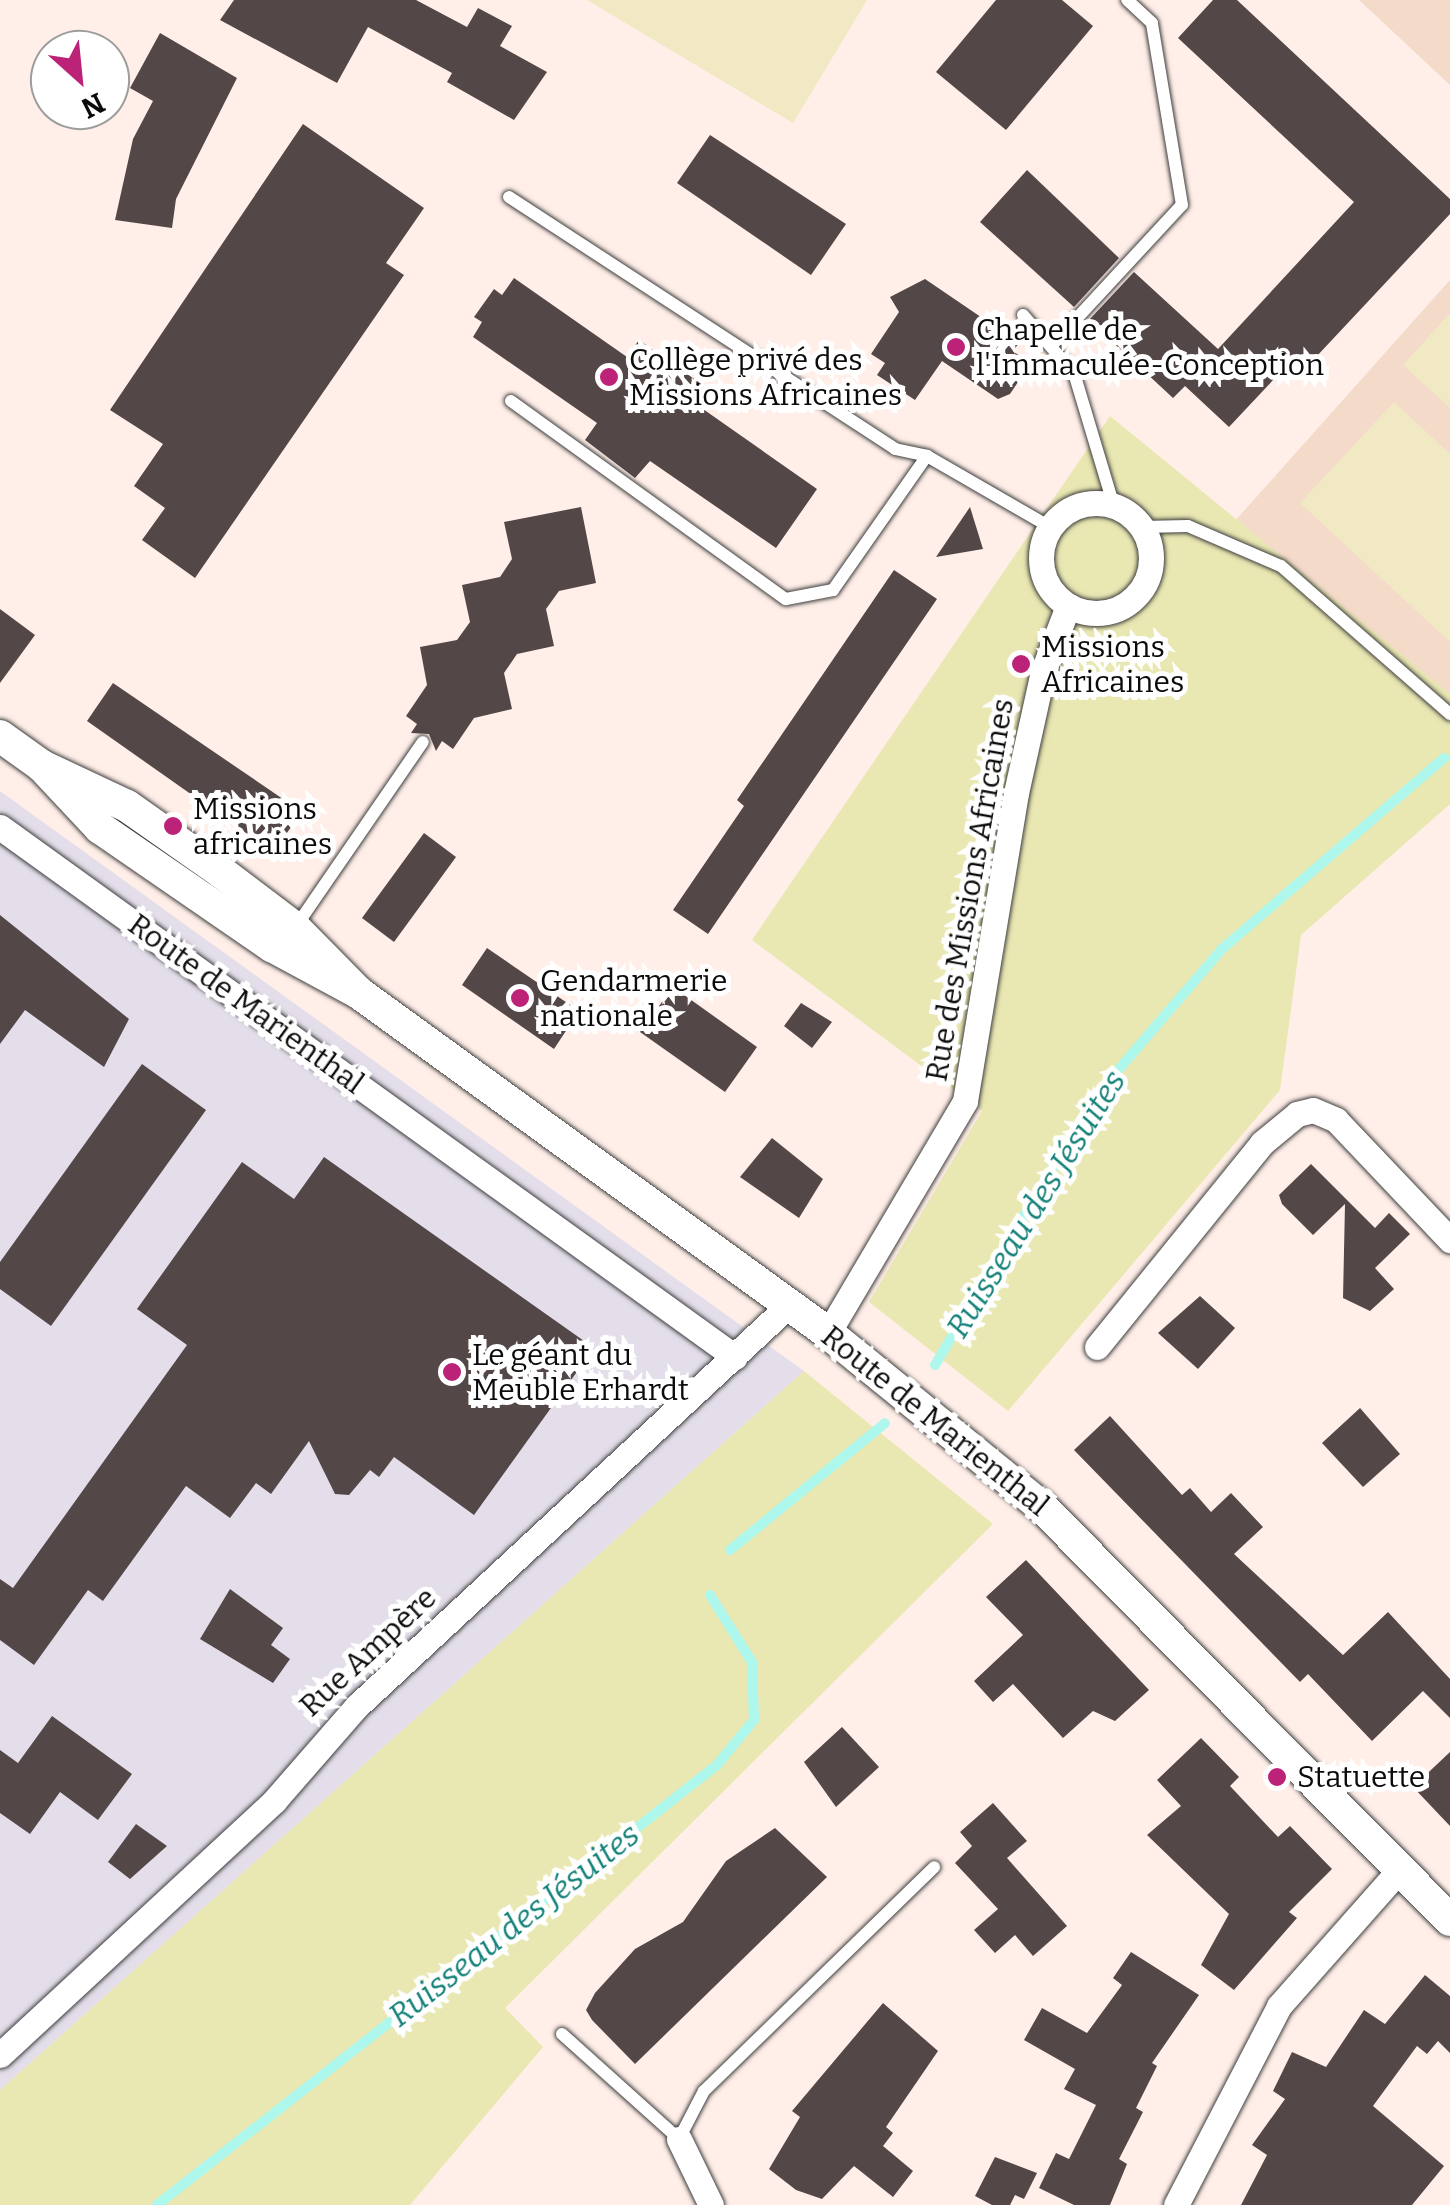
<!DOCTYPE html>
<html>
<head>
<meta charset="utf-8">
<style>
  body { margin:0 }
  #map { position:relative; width:1450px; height:2205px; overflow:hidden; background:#ffefe8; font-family:Bitter,serif }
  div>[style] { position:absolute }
  .industrial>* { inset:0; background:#e3deea }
  .farmland>* { inset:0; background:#f4dac9 }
  .green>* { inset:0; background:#e9e7b2 }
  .pitch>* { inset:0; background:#f0e9c4 }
  .stream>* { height:10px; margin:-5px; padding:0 5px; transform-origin:5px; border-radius:5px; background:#adf7ed }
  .building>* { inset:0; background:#534748 }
  .roads { filter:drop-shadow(0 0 2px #3e3e3e) drop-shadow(0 0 2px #3e3e3e) }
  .service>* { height:12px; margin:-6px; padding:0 6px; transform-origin:6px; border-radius:6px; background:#fff }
  .minor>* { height:25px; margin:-12.5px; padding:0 12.5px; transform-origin:12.5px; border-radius:12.5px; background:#fff }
  .minor>.ring { margin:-12.5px; padding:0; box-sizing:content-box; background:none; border:25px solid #fff; border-radius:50% }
  .tertiary>* { height:32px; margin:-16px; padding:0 16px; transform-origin:16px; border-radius:16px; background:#fff }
  .dots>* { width:28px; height:28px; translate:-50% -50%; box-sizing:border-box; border:5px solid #fff; border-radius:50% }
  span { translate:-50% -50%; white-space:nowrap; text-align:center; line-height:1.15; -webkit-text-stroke:10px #fff; paint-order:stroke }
  .poi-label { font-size:30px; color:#0b0b0b }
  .left { translate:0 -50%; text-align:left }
  .street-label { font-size:30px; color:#0b0b0b }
  .water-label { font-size:32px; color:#138178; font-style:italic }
  .north { position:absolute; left:30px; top:30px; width:100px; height:100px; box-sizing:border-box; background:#fff; border:2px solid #9d9d9d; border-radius:50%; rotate:153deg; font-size:28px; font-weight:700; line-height:40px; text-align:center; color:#0b0b0b }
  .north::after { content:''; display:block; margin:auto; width:35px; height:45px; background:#bb2278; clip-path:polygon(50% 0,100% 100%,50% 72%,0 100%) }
</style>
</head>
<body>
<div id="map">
  <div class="industrial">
    <i style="clip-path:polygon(0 791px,804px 1371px,0 2090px)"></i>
  </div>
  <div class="farmland">
    <i style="clip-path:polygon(1359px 0,1450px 0,1450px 85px)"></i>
    <i style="clip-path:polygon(1450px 280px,1450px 694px,1234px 522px)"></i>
  </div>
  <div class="green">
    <i style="clip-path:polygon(1110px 416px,1450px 694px,1450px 804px,1301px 935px,1280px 1090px,1008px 1411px,869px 1302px,982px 1111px,752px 940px)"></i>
    <i style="clip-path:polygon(804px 1371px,993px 1524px,505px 2008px,543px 2047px,410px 2205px,0 2205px,0 2090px)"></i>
  </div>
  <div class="pitch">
    <i style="clip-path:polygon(587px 0,867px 0,793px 123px)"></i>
    <i style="clip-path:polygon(1450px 313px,1450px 408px,1403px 365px)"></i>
    <i style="clip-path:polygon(1394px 402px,1450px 454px,1450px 642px,1300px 503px)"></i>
  </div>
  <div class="stream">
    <i style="left:935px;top:1365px;width:312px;rotate:-59.2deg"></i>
    <i style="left:1095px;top:1097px;width:195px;rotate:-49.4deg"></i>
    <i style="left:1222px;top:949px;width:293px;rotate:-40.7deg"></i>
    <i style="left:730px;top:1550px;width:200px;rotate:-39.3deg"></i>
    <i style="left:157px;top:2205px;width:712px;rotate:-38.16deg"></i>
    <i style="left:717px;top:1765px;width:58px;rotate:-50.6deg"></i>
    <i style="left:754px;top:1720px;width:58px;rotate:-92deg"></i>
    <i style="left:752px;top:1662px;width:79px;rotate:-122.1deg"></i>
  </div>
  <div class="building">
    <i style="clip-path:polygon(234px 0,416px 0,467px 27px,478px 8px,512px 26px,500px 46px,547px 72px,514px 120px,447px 82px,452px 73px,368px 27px,337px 83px,220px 20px)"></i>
    <i style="clip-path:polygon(996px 0,1062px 0,1093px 26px,1006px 130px,936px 72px)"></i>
    <i style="clip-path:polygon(1213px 0,1237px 0,1450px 199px,1450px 214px,1301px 373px,1290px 362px,1229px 427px,1185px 386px,1173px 398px,1089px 320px,1134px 272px,1218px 349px,1354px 202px,1178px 38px)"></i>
    <i style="clip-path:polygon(160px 33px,237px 78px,176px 199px,172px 228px,115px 220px,133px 139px,153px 101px,130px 88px)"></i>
    <i style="clip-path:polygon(303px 124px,424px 208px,386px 263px,404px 275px,195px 578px,142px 540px,165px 508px,134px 486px,163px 444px,110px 410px)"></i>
    <i style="clip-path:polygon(710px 135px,846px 224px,811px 275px,677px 183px)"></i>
    <i style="clip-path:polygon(1027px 170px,1119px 258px,1074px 307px,980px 222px)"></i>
    <i style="clip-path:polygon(514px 278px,627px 357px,639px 340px,714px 393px,703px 409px,817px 489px,776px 548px,650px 461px,635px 478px,585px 440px,597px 423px,473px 337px,482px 322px,474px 317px,494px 289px,502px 295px)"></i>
    <i style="clip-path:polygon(925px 279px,1019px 343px,1013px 351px,1030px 364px,1010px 394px,998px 399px,942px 361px,915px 400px,877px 375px,885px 363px,871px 354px,899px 312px,890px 297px)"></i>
    <i style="clip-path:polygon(581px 507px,596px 583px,559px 591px,546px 609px,554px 646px,517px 654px,504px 673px,512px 709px,474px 718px,453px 749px,442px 741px,436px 751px,429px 734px,411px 733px,417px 724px,406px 716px,427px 685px,420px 647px,457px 640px,470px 622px,462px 585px,500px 577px,512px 559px,504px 522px)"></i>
    <i style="clip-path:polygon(970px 507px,983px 549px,936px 557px)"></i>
    <i style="clip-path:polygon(894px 570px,937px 599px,708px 934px,673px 910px,744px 806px,737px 800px)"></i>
    <i style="clip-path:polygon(0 609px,35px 635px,0 683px)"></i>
    <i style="clip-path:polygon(113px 683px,302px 812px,273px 852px,87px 721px)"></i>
    <i style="clip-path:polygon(424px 833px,456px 857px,394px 942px,362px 918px)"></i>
    <i style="clip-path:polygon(0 915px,129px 1019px,104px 1067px,25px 1010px,0 1044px)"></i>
    <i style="clip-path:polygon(487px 948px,579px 1011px,554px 1049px,462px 985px)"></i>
    <i style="clip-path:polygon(673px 987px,757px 1047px,725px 1092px,640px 1032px)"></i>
    <i style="clip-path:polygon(801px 1003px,832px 1022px,812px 1048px,784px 1026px)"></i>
    <i style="clip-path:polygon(142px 1064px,206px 1110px,51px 1326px,0 1289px,0 1262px)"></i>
    <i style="clip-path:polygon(772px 1138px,823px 1179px,799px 1218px,740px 1177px)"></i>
    <i style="clip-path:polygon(324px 1157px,594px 1348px,474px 1515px,394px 1457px,379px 1477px,370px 1470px,349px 1495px,335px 1494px,309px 1441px,271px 1494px,256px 1483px,230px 1518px,186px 1486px,103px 1601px,88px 1590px,34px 1665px,0 1640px,0 1579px,13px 1588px,187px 1345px,137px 1309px,242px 1162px,294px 1199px)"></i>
    <i style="clip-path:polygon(1311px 1164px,1375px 1228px,1389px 1213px,1410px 1234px,1375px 1268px,1394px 1289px,1370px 1311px,1343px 1298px,1345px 1204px,1313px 1235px,1282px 1204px,1279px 1195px)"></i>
    <i style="clip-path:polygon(1200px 1296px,1235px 1328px,1198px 1369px,1158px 1333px)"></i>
    <i style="clip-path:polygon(1360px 1408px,1400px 1454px,1363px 1487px,1322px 1443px)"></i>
    <i style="clip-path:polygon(1110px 1416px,1182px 1495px,1190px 1488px,1211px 1512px,1231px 1493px,1263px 1527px,1234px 1554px,1343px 1655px,1388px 1612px,1450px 1679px,1450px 1718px,1423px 1691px,1372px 1741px,1308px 1674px,1300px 1682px,1074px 1450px)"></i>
    <i style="clip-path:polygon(1026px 1560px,1149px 1690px,1115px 1721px,1093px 1711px,1063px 1738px,1013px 1684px,993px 1702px,974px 1681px,1023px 1635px,986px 1597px)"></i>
    <i style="clip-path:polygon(230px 1589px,283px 1628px,271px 1645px,290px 1659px,273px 1683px,200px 1639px)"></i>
    <i style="clip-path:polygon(52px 1716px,132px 1774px,98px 1820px,60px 1792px,30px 1834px,0 1813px,0 1750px,18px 1763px)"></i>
    <i style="clip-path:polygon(842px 1727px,879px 1767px,836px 1807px,804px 1762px)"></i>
    <i style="clip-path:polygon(1201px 1738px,1239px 1777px,1230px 1786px,1278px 1837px,1290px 1826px,1332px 1869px,1289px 1912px,1297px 1918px,1234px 1990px,1201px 1965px,1229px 1914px,1147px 1835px,1181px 1806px,1157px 1780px)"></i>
    <i style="clip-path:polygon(1450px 1752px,1450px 1826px,1413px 1787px)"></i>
    <i style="clip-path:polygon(993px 1803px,1027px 1841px,1007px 1858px,1067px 1926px,1033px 1956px,1015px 1935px,995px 1953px,974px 1930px,998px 1909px,955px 1863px,972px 1846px,960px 1832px)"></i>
    <i style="clip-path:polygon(136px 1824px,167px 1846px,130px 1879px,108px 1862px)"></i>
    <i style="clip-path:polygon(775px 1828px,827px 1877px,635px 2064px,592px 2020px,586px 2010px,595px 1993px,635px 1949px,683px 1922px,726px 1861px)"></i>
    <i style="clip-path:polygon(1131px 1952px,1199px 1995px,1152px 2063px,1157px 2066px,1136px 2108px,1143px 2112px,1119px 2159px,1127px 2164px,1110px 2205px,1074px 2205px,1039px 2188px,1056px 2153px,1069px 2159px,1096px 2105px,1064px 2089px,1075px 2069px,1024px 2040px,1042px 2008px,1087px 2033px,1122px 1985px,1113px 1978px)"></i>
    <i style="clip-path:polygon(1425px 1975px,1450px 1996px,1450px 2053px,1438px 2041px,1427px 2054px,1417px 2046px,1373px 2106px,1444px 2166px,1412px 2205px,1241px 2205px,1267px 2155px,1252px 2145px,1285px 2099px,1273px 2091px,1292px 2052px,1326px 2067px,1364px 2010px,1385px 2024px)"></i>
    <i style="clip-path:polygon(883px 2003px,938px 2051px,886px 2127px,893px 2133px,883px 2146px,913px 2171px,893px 2197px,854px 2166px,822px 2199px,796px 2190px,769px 2169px,800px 2117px,792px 2111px)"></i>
    <i style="clip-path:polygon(995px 2157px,1037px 2173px,1024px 2199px,1015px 2195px,1010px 2205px,992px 2205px,975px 2196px)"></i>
  </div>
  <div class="roads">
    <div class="service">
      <i style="left:509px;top:197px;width:461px;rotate:33.1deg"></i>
      <i style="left:895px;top:449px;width:33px;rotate:12deg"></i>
      <i style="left:927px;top:456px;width:142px;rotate:30deg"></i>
      <i style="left:1023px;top:315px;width:77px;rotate:48.7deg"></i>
      <i style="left:1074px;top:373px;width:139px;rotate:73.3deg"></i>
      <i style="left:1054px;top:343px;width:188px;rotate:-47.2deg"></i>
      <i style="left:1182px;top:205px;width:184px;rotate:-99.4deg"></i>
      <i style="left:1152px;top:23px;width:34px;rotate:-137deg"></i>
      <i style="left:511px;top:401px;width:339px;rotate:35.8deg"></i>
      <i style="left:786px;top:599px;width:48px;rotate:-10.8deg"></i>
      <i style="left:833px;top:590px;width:164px;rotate:-55deg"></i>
      <i style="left:1142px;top:527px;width:46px;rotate:-1.2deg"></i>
      <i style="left:1188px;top:526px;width:101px;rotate:23.3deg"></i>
      <i style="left:1281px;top:566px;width:225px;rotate:41.2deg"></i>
      <i style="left:297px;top:925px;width:222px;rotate:-55.5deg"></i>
      <i style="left:562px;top:2034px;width:157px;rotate:41.9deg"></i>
      <i style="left:679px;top:2139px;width:54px;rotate:-62.5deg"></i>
      <i style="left:704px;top:2091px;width:321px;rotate:-44.2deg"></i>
    </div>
    <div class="minor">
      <i class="ring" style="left:1041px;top:503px;width:85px;height:85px"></i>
      <i style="left:0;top:827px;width:906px;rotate:35.79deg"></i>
      <i style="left:828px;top:1333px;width:269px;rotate:-59.4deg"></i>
      <i style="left:965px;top:1101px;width:312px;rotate:-80.6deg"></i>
      <i style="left:1016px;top:793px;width:125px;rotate:-77.5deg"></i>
      <i style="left:1043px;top:671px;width:70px;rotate:-69deg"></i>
      <i style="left:1097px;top:1347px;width:262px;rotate:-51deg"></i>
      <i style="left:1262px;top:1143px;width:45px;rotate:-39.6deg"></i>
      <i style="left:1297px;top:1114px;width:16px;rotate:-14deg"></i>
      <i style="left:1313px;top:1110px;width:25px;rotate:23deg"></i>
      <i style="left:1336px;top:1120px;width:166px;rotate:46.5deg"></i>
      <i style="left:0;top:2055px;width:374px;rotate:-42.8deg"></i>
      <i style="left:274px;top:1801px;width:126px;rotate:-48.9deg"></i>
      <i style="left:357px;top:1706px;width:591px;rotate:-42.87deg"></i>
      <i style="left:679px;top:2139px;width:73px;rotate:64.1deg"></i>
      <i style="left:1176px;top:2205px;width:224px;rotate:-62.6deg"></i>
      <i style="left:1279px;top:2006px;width:183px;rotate:-48.5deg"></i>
    </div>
    <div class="tertiary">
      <i style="left:0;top:736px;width:52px;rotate:35.5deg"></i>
      <i style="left:359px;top:993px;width:91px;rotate:-134.6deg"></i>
      <i style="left:295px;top:928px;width:93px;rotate:-142.9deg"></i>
      <i style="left:221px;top:872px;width:115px;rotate:-144.9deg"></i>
      <i style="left:127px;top:806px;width:94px;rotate:-154.8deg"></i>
      <i style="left:42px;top:766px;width:85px;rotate:46.9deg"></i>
      <i style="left:100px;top:828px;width:209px;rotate:34.5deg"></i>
      <i style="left:272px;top:946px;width:99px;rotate:28.4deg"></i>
      <i style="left:359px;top:993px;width:579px;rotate:35.94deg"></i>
      <i style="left:828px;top:1333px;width:274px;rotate:39.1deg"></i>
      <i style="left:1041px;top:1506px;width:582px;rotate:45.35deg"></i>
    </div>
  </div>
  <div class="dots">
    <i style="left:956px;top:347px;background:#bb2278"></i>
    <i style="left:609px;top:377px;background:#bb2278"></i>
    <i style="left:1021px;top:664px;background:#bb2278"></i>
    <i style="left:173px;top:826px;background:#bb2278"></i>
    <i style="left:520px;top:998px;background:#bb2278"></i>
    <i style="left:452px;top:1372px;background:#bb2278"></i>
    <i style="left:1277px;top:1777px;background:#bb2278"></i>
  </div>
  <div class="poi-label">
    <span class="left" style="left:976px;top:347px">Chapelle de<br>l'Immaculée-Conception</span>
    <span class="left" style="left:629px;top:377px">Collège privé des<br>Missions Africaines</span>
    <span class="left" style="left:1041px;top:664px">Missions<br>Africaines</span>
    <span class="left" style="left:193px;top:826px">Missions<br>africaines</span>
    <span class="left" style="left:540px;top:998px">Gendarmerie<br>nationale</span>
    <span class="left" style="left:472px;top:1372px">Le géant du<br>Meuble Erhardt</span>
    <span class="left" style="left:1297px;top:1777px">Statuette</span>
  </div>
  <div class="street-label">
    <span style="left:970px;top:890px;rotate:-80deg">Rue des Missions Africaines</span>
    <span style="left:246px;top:1004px;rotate:36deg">Route de Marienthal</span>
    <span style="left:935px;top:1421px;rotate:39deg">Route de Marienthal</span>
    <span style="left:368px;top:1652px;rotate:-43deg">Rue Ampère</span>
  </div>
  <div class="water-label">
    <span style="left:1036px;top:1204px;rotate:-58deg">Ruisseau des Jésuites</span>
    <span style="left:514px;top:1925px;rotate:-38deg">Ruisseau des Jésuites</span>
  </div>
  <div class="north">N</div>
</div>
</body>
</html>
